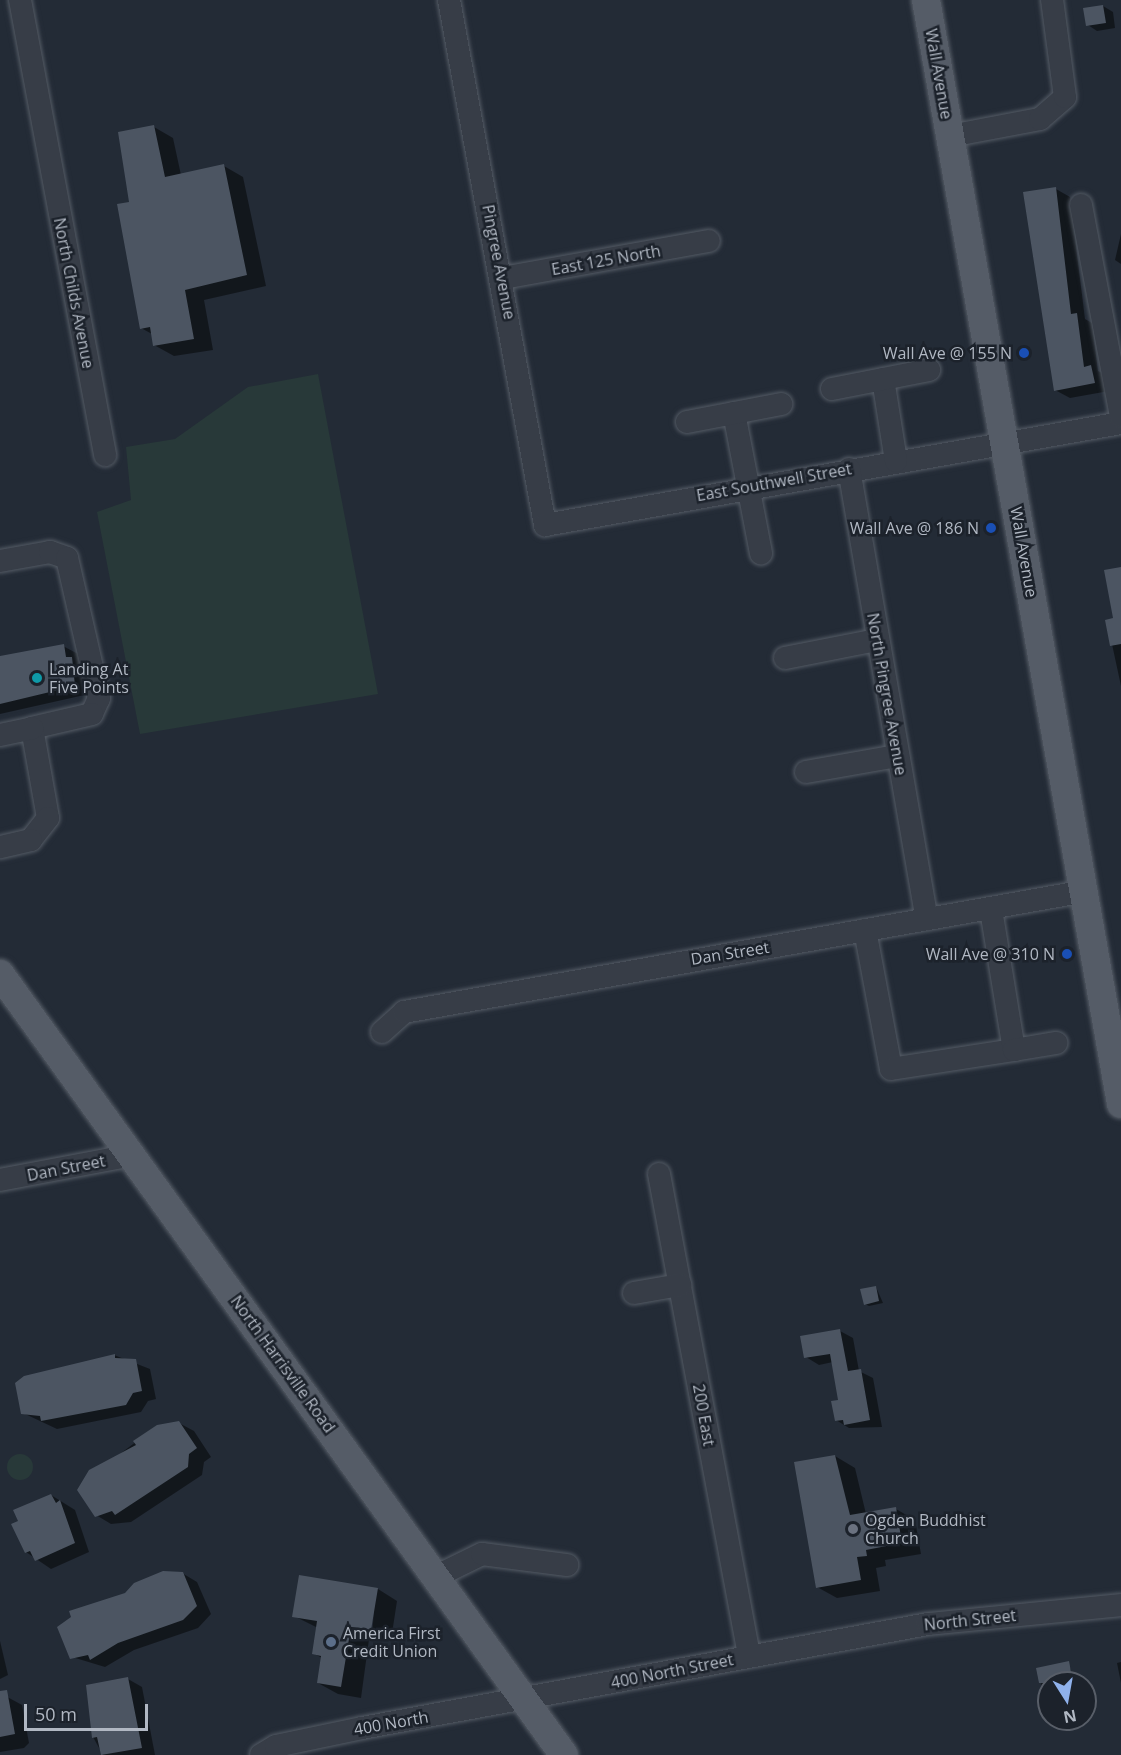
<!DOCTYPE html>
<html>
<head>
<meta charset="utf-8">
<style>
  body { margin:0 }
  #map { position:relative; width:1121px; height:1755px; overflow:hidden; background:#232b36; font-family:"Open Sans",sans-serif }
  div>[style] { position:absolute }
  .green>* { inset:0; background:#283939 }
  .round { border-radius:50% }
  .shadow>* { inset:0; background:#0007 }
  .building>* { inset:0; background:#4c5562 }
  .roads { filter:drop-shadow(0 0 2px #545b65) drop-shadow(0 0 2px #545b65) }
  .minor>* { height:22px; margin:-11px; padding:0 11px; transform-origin:11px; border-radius:11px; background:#373d47 }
  .major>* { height:28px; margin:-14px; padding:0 14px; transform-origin:14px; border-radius:14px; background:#555c67 }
  .dots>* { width:16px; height:16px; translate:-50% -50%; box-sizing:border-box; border:3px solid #1c222b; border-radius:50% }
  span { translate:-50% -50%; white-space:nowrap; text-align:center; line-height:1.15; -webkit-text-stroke:5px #1c222b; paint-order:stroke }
  .street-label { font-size:16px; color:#b1b8c3 }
  .poi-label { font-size:16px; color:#b1b8c3 }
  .right { translate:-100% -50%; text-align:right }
  .left { translate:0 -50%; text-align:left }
  .north { position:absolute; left:1037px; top:1671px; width:60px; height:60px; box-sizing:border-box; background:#1c222b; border:2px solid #585e68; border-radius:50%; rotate:169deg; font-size:16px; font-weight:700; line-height:24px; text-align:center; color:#b1b8c3 }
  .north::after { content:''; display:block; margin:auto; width:21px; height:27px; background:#8fb1eb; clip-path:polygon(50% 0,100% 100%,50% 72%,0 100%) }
  .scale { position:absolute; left:24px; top:1704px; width:124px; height:27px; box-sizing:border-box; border:3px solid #b1b8c3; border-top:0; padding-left:8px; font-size:18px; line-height:21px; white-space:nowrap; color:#b1b8c3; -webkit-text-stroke:4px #1c222b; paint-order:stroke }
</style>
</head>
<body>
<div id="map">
  <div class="green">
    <i style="clip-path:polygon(318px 374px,378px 694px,140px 734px,97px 512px,131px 500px,126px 447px,175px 439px,248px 387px)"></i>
    <i class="round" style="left:7px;top:1454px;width:26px;height:26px"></i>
  </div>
  <div class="shadow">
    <i style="clip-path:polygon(1103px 6px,1113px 12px,1115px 28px,1097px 31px,1088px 25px)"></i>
    <i style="clip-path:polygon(154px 127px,173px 138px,181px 175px,224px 166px,243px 177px,266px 286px,204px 300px,213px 350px,174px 356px,154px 345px,152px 334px,141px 328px,131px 203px)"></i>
    <i style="clip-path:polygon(1056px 189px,1070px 197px,1085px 319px,1092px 323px,1098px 371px,1106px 375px,1109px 391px,1070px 398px,1055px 390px)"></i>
    <i style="clip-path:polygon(1121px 234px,1121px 264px,1115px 260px)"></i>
    <i style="clip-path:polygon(1121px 568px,1121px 686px,1107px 621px,1115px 620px)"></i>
    <i style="clip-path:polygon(63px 646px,78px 654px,89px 694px,0 714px,0 658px)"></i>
    <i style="clip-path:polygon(876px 1287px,883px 1303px,869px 1306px,865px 1304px)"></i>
    <i style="clip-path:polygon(840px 1331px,853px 1338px,859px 1371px,873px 1378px,882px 1427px,849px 1428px,836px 1420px,840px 1401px,833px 1362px,819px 1365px,806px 1357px)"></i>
    <i style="clip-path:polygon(114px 1355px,150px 1369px,156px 1399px,148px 1401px,141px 1412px,57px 1429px,23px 1413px)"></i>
    <i style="clip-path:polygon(179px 1423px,194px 1431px,211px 1457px,204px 1462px,202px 1475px,131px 1522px,111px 1524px,96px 1515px,84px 1481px,157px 1426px)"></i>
    <i style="clip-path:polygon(835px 1456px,855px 1468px,866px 1514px,896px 1509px,915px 1520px,921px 1554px,885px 1560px,886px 1566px,876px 1568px,880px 1591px,837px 1598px,817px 1587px)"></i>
    <i style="clip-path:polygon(51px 1495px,75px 1510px,89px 1552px,51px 1569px,26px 1552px,20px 1522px)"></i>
    <i style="clip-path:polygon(182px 1573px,197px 1582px,211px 1614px,198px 1628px,134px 1650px,105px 1667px,72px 1657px)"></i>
    <i style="clip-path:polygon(378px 1589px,397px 1601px,391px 1640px,372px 1637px,375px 1595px,361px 1698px,338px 1694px,318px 1683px,322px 1658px,313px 1653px,318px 1628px,294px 1616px)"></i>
    <i style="clip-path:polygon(0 1641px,8px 1675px,0 1679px)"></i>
    <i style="clip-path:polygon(1121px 1662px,1121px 1683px,1117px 1663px)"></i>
    <i style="clip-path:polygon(1068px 1663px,1076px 1683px,1049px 1683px,1049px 1719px,1038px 1669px)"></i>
    <i style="clip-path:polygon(128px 1679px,142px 1687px,155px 1755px,103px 1755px,93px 1737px)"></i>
    <i style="clip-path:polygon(0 1693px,22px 1705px,29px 1743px,24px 1748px,0 1752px)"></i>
  </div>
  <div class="building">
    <i style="clip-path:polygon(1103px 5px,1106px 23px,1086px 26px,1083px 8px)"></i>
    <i style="clip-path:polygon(154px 125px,165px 177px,224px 164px,247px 275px,185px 290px,194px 339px,153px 346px,150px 327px,140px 329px,117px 204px,129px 202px,118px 132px)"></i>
    <i style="clip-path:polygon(1056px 187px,1071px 314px,1077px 313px,1084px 367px,1091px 365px,1095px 383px,1054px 391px,1023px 192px)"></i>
    <i style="clip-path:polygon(1121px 567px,1121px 644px,1110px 646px,1105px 620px,1113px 618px,1104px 570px)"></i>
    <i style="clip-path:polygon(64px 644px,66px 657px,72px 657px,75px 686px,0 704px,0 656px)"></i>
    <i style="clip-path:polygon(876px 1286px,879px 1301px,864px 1305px,860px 1289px)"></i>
    <i style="clip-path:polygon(840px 1329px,848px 1371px,861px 1369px,870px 1420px,844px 1425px,843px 1420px,835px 1421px,831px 1401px,838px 1400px,830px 1354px,804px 1358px,800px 1336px)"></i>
    <i style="clip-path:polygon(115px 1354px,115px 1358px,136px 1359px,142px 1391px,133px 1393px,126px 1405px,41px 1421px,40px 1416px,21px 1414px,15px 1383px,24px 1376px)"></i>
    <i style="clip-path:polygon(179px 1421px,197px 1448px,189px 1454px,188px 1467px,115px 1515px,112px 1511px,95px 1517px,77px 1490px,89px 1470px,136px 1445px,133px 1441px,157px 1425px)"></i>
    <i style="clip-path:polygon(835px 1455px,850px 1515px,896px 1507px,902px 1543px,866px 1550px,867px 1556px,857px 1557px,861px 1580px,816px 1588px,794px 1462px)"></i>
    <i style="clip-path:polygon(51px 1494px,56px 1503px,60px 1500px,75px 1543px,35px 1561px,30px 1551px,25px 1553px,11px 1524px,18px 1521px,13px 1510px)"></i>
    <i style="clip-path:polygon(163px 1571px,183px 1572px,197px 1606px,183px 1620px,118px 1643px,90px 1660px,88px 1655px,70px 1659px,57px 1627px,71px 1617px,69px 1611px,125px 1593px,134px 1583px)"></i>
    <i style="clip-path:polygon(299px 1575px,378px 1588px,371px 1630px,351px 1627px,341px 1687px,317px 1683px,321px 1656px,312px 1654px,317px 1621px,292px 1617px)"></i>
    <i style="clip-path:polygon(1069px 1661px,1073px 1683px,1039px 1683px,1036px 1668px)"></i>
    <i style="clip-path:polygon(128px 1677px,142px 1748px,101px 1755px,97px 1737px,92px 1738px,86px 1685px)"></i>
    <i style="clip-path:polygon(7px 1690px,15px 1734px,0 1737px,0 1691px)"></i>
  </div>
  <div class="roads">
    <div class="minor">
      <i style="left:20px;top:0;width:463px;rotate:79.4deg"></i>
      <i style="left:449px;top:0;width:534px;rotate:79.64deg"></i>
      <i style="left:545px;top:525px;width:585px;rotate:-10.04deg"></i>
      <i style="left:950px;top:136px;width:92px;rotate:-10.7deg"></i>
      <i style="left:1040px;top:119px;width:33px;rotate:-41deg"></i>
      <i style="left:1065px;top:97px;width:98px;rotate:-97.6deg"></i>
      <i style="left:1081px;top:205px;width:215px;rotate:79.3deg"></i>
      <i style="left:503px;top:278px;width:209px;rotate:-10.2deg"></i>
      <i style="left:883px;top:379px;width:83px;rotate:81deg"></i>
      <i style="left:832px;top:389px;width:99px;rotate:-11.1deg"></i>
      <i style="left:734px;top:413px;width:143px;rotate:79.1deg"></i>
      <i style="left:687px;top:422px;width:96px;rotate:-10.8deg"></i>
      <i style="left:849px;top:469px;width:457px;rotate:80.2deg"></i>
      <i style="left:0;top:561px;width:51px;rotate:-10.2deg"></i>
      <i style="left:50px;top:552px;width:18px;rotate:19deg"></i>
      <i style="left:67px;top:558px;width:144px;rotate:77.1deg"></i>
      <i style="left:99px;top:698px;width:17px;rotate:114deg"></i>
      <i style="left:92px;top:714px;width:62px;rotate:166.9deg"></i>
      <i style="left:32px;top:728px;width:91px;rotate:79.9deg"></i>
      <i style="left:48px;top:818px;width:28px;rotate:128deg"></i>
      <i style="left:31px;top:840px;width:32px;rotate:167deg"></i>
      <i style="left:785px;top:658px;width:94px;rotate:-11.1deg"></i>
      <i style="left:0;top:735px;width:33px;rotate:-12deg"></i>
      <i style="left:806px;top:772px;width:92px;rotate:-10deg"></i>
      <i style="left:865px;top:930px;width:141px;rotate:79.4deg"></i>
      <i style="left:891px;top:1069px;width:124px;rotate:-8.8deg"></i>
      <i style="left:1014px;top:1050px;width:143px;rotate:-99.3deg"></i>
      <i style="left:382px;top:1032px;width:30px;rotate:-42deg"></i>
      <i style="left:404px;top:1012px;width:693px;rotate:-10.06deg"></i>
      <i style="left:1014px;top:1050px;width:43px;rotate:-9.5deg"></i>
      <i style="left:659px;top:1174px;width:490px;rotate:79.4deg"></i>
      <i style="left:0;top:1180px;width:134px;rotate:-10.7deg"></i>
      <i style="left:634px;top:1293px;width:47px;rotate:-9.9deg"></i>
      <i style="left:437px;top:1576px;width:50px;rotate:-26.1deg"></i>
      <i style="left:482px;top:1554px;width:86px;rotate:7.4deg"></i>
      <i style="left:261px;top:1755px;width:17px;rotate:-31deg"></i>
      <i style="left:276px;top:1746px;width:88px;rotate:-11.8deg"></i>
      <i style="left:362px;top:1728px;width:575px;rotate:-10.41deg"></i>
      <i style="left:928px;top:1624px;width:194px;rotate:-5.6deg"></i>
    </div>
    <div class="major">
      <i style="left:926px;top:0;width:1121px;rotate:79.98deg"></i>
      <i style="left:0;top:974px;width:963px;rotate:54.17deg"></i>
    </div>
  </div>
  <div class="dots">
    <i style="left:1024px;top:353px;background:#1a4fb4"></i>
    <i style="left:991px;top:528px;background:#1a4fb4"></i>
    <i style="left:37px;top:678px;background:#0f9aa8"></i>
    <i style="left:1067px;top:954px;background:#1a4fb4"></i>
    <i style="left:853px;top:1529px;background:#6b7280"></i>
    <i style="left:331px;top:1642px;background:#5c6f8a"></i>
  </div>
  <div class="street-label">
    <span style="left:939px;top:74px;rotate:80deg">Wall Avenue</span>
    <span style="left:606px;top:260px;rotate:-10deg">East 125 North</span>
    <span style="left:499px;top:262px;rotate:79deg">Pingree Avenue</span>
    <span style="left:74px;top:293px;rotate:79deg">North Childs Avenue</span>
    <span style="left:774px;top:482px;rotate:-10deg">East Southwell Street</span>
    <span style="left:1024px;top:552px;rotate:80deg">Wall Avenue</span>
    <span style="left:887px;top:694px;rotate:80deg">North Pingree Avenue</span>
    <span style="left:730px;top:953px;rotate:-9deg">Dan Street</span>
    <span style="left:66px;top:1168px;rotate:-11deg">Dan Street</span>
    <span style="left:283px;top:1364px;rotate:54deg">North Harrisville Road</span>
    <span style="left:704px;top:1415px;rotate:80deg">200 East</span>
    <span style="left:970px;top:1620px;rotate:-6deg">North Street</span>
    <span style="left:672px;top:1671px;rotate:-11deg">400 North Street</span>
    <span style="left:391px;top:1723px;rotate:-10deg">400 North</span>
  </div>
  <div class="poi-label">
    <span class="right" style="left:1012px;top:353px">Wall Ave @ 155 N</span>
    <span class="right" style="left:979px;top:528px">Wall Ave @ 186 N</span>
    <span class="left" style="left:49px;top:678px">Landing At<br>Five Points</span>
    <span class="right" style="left:1055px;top:954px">Wall Ave @ 310 N</span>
    <span class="left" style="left:865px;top:1529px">Ogden Buddhist<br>Church</span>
    <span class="left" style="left:343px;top:1642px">America First<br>Credit Union</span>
  </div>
  <div class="north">N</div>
  <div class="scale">50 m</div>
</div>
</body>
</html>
